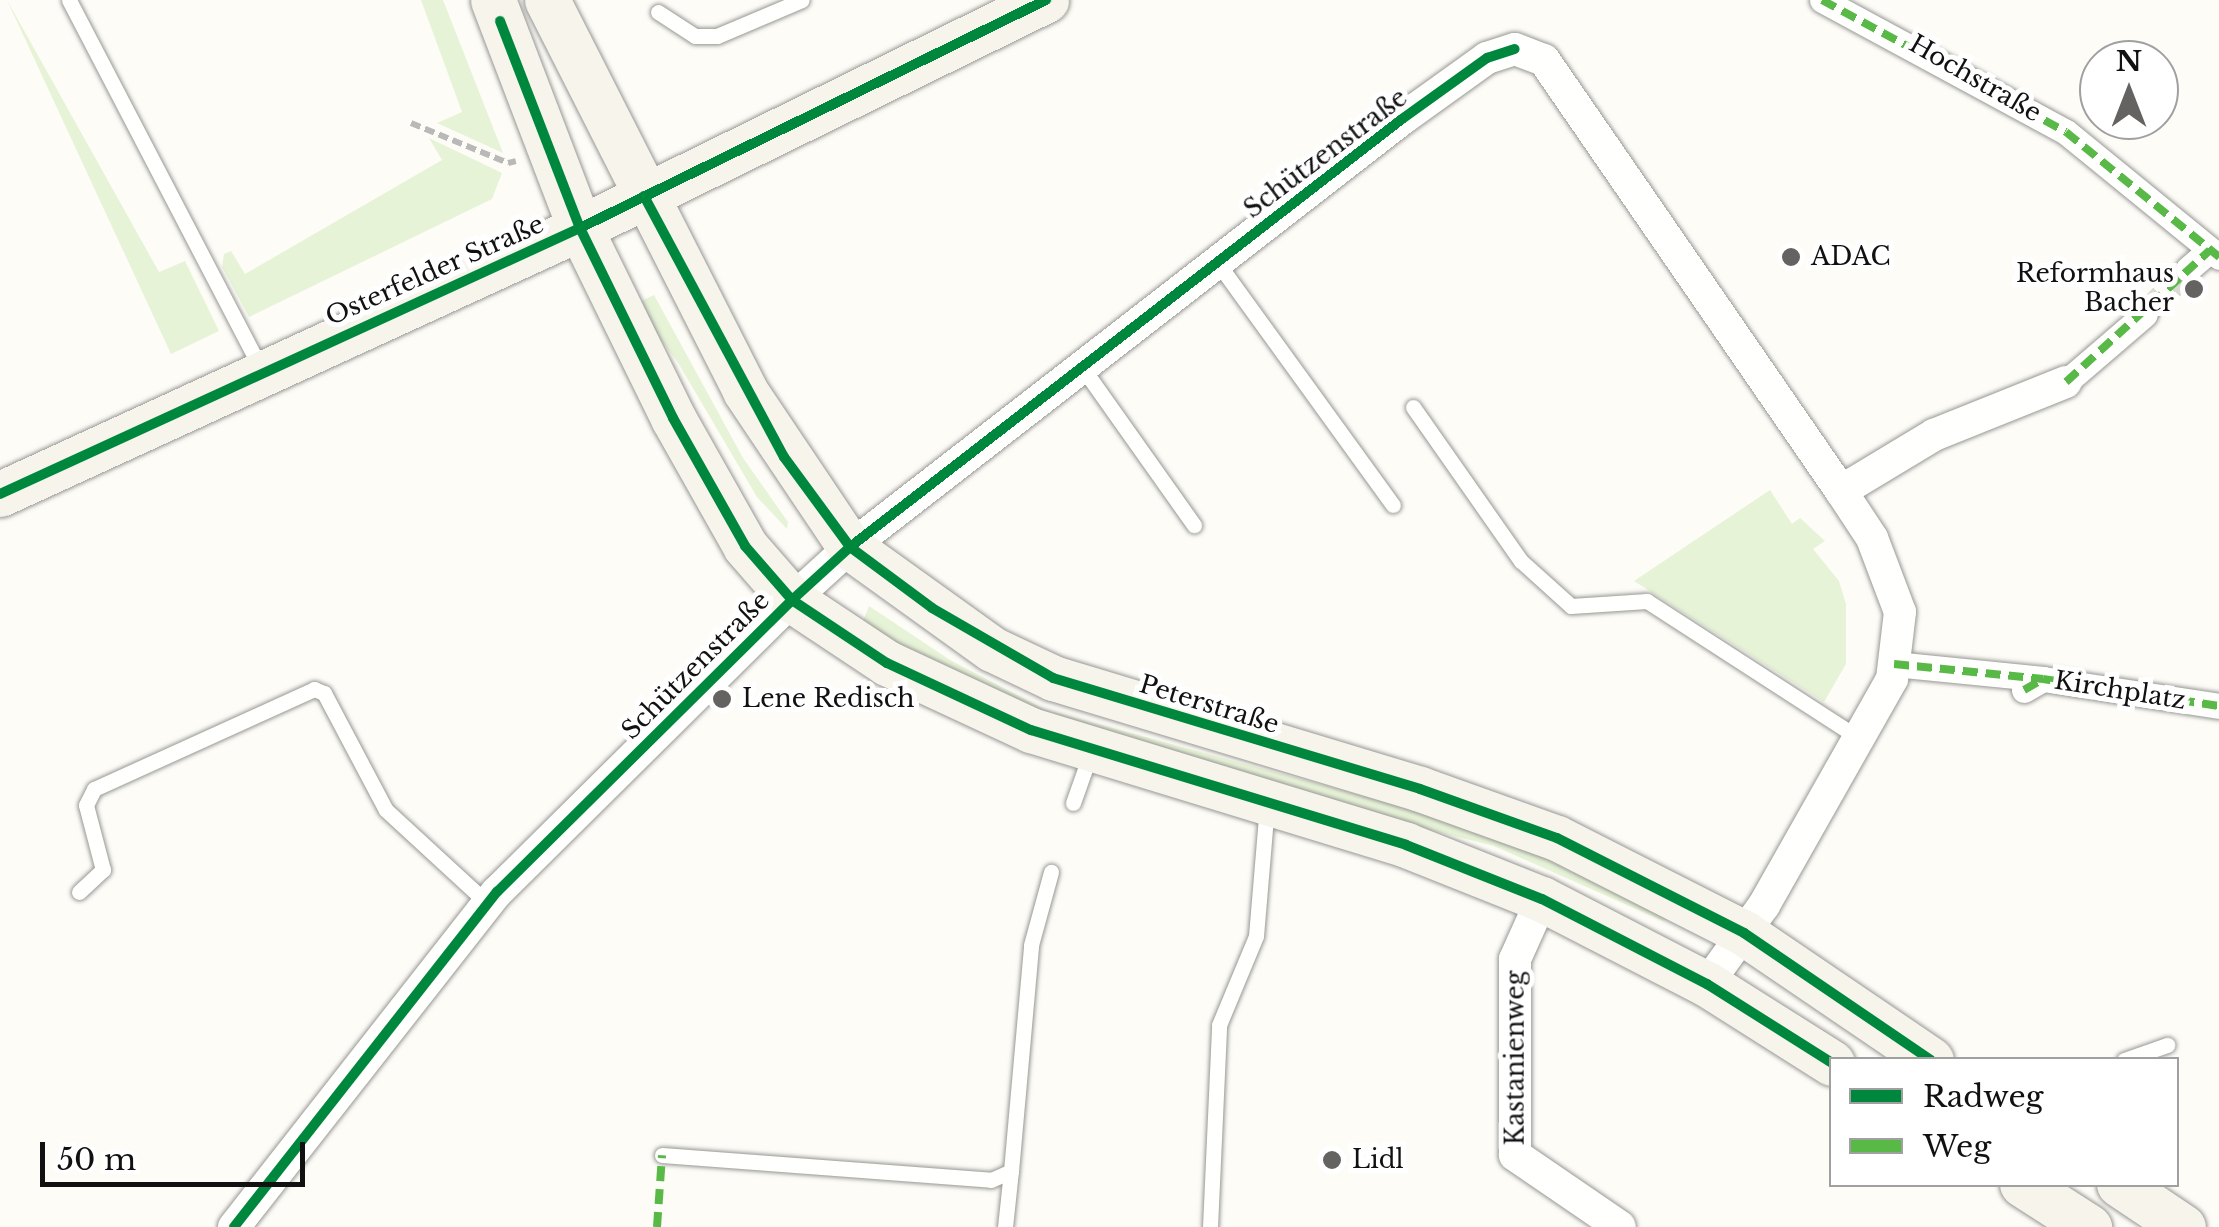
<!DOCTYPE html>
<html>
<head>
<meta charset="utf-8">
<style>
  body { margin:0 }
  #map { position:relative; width:2219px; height:1227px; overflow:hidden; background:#fdfcf7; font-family:"Libre Baskerville",serif }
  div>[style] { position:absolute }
  .green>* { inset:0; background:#e7f3d7 }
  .pedestrian-tunnel>* { height:25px; margin-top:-12.5px; transform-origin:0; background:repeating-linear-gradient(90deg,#dad9d4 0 25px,transparent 0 37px) }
  .path>* { height:6px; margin-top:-3px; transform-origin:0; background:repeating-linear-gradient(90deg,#b9b9b8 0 10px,transparent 0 15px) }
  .roads { filter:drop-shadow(0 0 2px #979795) drop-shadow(0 0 2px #979795) }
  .service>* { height:15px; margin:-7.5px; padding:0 7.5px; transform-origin:7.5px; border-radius:7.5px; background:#fffffe }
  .pedestrian>* { height:25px; margin:-12.5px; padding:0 12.5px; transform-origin:12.5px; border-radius:12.5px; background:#fffffe }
  .minor>* { height:32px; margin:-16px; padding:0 16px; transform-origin:16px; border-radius:16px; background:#fffffe }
  .secondary>* { height:45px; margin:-22.5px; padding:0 22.5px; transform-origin:22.5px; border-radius:22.5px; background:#f6f4eb }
  .quiet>* { height:8px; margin-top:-4px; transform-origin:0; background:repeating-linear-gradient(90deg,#58b947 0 15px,transparent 0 23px) }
  .cycleway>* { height:10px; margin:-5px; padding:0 5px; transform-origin:5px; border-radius:5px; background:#00873e }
  .dots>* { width:28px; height:28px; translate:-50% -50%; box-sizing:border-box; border:5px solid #fff; border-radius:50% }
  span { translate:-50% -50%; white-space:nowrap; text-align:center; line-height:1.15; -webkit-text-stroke:10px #fff; paint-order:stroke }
  .street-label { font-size:25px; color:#111 }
  .poi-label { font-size:25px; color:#111 }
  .left { translate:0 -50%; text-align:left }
  .right { translate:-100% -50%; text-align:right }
  .legend { position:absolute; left:1829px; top:1057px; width:350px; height:130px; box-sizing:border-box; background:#fff; border:2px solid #a0a0a0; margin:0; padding:12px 18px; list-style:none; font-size:30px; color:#111 }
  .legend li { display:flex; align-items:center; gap:20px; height:50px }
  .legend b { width:50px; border:2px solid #a0a0a0 }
  .north { position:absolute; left:2079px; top:40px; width:100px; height:100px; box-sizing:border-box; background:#fff; border:2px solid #a0a0a0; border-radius:50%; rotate:0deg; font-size:28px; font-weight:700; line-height:40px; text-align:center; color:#111 }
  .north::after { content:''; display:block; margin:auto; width:35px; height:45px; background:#646362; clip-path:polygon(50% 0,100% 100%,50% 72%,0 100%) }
  .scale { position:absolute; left:40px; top:1142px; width:265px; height:45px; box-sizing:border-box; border:5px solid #111; border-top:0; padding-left:12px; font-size:30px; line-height:35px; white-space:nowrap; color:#111; -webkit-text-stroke:8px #fff; paint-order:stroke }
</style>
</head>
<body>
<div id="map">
  <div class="green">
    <i style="clip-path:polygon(7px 0,159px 272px,185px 261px,219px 331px,171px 354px)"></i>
    <i style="clip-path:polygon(421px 0,443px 0,503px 153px,437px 123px,462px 112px)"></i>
    <i style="clip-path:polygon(429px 138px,502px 173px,492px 199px,249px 317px,222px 267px,224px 254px,231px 251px,245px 274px,442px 160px)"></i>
    <i style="clip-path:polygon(654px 295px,743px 458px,788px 522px,787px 529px,757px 497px,677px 361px,638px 311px,635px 304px)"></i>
    <i style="clip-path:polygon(1770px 490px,1792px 524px,1800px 518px,1825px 541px,1813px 549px,1839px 581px,1846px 604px,1846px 664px,1824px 702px,1634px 581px)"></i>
    <i style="clip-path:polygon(869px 606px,950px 660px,1046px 710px,1415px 810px,1544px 853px,1672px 918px,1663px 921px,1494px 846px,1362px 813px,981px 696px,863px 621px)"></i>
  </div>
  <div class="pedestrian-tunnel">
    <i style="left:2145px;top:314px;width:62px;rotate:-46.3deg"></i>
  </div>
  <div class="path">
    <i style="left:411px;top:123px;width:105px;rotate:22.4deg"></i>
    <i style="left:508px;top:163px;width:8px;rotate:-14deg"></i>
  </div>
  <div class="roads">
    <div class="service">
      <i style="left:69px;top:0;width:416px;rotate:62.5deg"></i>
      <i style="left:658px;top:12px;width:44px;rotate:33deg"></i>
      <i style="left:695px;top:36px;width:22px"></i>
      <i style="left:717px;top:36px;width:92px;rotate:-23deg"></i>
      <i style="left:1217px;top:262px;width:300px;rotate:54.1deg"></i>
      <i style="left:1082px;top:367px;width:194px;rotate:54.7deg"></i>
      <i style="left:1413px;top:407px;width:188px;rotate:55deg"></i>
      <i style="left:1521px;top:561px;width:67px;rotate:42deg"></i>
      <i style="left:1571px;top:606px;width:76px;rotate:-3.8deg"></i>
      <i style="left:1647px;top:601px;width:252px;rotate:32.9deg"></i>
      <i style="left:1073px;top:803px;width:51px;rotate:-70.5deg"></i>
      <i style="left:79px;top:892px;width:33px;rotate:-43deg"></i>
      <i style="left:103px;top:870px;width:67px;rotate:-104.7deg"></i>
      <i style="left:86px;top:805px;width:18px;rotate:-63deg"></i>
      <i style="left:94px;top:789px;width:242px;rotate:-24.4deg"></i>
      <i style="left:314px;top:689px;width:11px;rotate:22deg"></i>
      <i style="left:324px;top:693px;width:132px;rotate:62.1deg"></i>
      <i style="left:386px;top:810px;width:137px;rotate:42.6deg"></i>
      <i style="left:2124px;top:1060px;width:46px;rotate:-19.2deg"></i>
      <i style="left:662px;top:1155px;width:330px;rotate:4.3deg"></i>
      <i style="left:991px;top:1180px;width:22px;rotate:-24deg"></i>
      <i style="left:1011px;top:1171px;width:227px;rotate:-84.9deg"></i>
      <i style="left:1031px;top:945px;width:76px;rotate:-74.7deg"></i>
      <i style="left:1005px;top:1227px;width:56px;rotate:-83.9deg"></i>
      <i style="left:1210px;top:1227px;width:202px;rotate:-87.4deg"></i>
      <i style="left:1219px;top:1025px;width:96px;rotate:-67.4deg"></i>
      <i style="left:1256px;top:936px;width:130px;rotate:-85.2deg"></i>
    </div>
    <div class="pedestrian">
      <i style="left:1822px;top:0;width:277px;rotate:28.4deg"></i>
      <i style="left:2066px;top:132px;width:198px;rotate:39.2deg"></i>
      <i style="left:2188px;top:269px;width:29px;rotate:-41deg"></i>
      <i style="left:2066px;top:382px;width:104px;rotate:-40.7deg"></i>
      <i style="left:1894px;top:664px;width:150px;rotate:5.7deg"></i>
      <i style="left:2024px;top:690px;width:22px;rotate:-30deg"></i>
      <i style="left:2043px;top:679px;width:178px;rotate:8.7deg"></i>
    </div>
    <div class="minor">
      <i style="left:1841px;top:491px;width:109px;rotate:-31.1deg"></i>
      <i style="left:1934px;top:435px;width:142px;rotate:-21.9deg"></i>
      <i style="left:1542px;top:899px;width:66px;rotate:114.2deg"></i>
      <i style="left:1515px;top:959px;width:196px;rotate:90deg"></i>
      <i style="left:1515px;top:1155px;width:127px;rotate:34.4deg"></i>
      <i style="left:234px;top:1227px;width:426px;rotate:-51.9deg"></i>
      <i style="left:497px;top:892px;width:415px;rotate:-44.7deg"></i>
      <i style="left:792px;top:600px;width:79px;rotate:-42.4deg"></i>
      <i style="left:850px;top:547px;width:698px;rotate:-37.79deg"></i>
      <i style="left:1402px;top:119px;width:105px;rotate:-35.7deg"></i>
      <i style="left:1487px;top:58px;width:29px;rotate:-18deg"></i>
      <i style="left:1515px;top:49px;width:31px;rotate:21deg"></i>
      <i style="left:1544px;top:60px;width:523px;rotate:55.43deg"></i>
      <i style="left:1841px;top:491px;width:56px;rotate:56.6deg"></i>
      <i style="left:1872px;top:538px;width:79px;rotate:69.3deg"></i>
      <i style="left:1900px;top:612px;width:67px;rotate:96.8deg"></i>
      <i style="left:1892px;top:679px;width:260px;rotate:119.5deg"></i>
      <i style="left:1764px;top:905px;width:97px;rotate:125.8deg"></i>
    </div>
    <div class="secondary">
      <i style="left:493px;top:0;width:244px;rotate:69.1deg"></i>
      <i style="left:580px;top:228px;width:212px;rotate:63.9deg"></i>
      <i style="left:673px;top:418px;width:147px;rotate:60.6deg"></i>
      <i style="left:745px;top:546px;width:72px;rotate:49deg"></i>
      <i style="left:792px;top:600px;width:114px;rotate:33.6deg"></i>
      <i style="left:887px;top:663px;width:159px;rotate:25deg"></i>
      <i style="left:1031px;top:730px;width:392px;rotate:17deg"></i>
      <i style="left:1406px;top:845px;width:146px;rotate:21.7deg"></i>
      <i style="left:1542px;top:899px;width:186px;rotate:27.3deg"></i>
      <i style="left:1707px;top:984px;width:148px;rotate:32.3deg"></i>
      <i style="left:547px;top:0;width:438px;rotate:63.1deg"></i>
      <i style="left:745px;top:391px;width:188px;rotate:56.1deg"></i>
      <i style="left:850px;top:547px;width:175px;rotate:35.7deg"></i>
      <i style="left:992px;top:649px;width:68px;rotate:25.4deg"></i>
      <i style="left:1053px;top:678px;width:383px;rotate:16.8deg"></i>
      <i style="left:1420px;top:789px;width:145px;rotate:19.7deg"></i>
      <i style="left:1557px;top:838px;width:210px;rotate:26.9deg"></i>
      <i style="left:1744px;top:933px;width:226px;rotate:34.2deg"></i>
      <i style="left:0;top:494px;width:638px;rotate:-24.64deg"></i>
      <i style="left:580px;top:228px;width:519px;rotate:-26.07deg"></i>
      <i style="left:2022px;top:1184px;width:80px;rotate:32.7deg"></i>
      <i style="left:2119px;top:1184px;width:77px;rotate:33.9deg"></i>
    </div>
  </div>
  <div class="quiet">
    <i style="left:1822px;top:0;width:277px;rotate:28.4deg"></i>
    <i style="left:2066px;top:132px;width:198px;rotate:39.2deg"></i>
    <i style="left:2066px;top:382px;width:195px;rotate:-42.5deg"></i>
    <i style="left:1894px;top:664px;width:150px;rotate:5.7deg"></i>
    <i style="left:2024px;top:690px;width:22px;rotate:-30deg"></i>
    <i style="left:2043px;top:679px;width:178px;rotate:8.7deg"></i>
    <i style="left:657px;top:1227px;width:72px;rotate:-86deg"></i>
  </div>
  <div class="cycleway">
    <i style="left:500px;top:21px;width:222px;rotate:68.9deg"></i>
    <i style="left:580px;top:228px;width:212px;rotate:63.9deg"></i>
    <i style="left:673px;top:418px;width:147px;rotate:60.6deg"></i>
    <i style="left:745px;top:546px;width:72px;rotate:49deg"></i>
    <i style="left:792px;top:600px;width:114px;rotate:33.6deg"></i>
    <i style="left:887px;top:663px;width:159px;rotate:25deg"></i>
    <i style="left:1031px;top:730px;width:392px;rotate:17deg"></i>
    <i style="left:1406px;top:845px;width:146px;rotate:21.7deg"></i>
    <i style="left:1542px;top:899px;width:186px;rotate:27.3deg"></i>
    <i style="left:1707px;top:984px;width:148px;rotate:32.3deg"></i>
    <i style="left:644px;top:196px;width:296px;rotate:61.8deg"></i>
    <i style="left:784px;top:457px;width:112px;rotate:53.7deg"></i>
    <i style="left:850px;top:547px;width:102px;rotate:36.6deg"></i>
    <i style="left:932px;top:608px;width:140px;rotate:30deg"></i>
    <i style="left:1053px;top:678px;width:383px;rotate:16.8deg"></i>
    <i style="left:1420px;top:789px;width:145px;rotate:19.7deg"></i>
    <i style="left:1557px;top:838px;width:210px;rotate:26.9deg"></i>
    <i style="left:1744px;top:933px;width:226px;rotate:34.2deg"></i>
    <i style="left:0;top:494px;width:638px;rotate:-24.64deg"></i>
    <i style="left:580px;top:228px;width:519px;rotate:-26.07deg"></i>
    <i style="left:234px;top:1227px;width:426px;rotate:-51.9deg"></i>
    <i style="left:497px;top:892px;width:415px;rotate:-44.7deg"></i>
    <i style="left:792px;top:600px;width:79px;rotate:-42.4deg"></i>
    <i style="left:850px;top:547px;width:698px;rotate:-37.79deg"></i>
    <i style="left:1402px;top:119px;width:105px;rotate:-35.7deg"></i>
    <i style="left:1487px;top:58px;width:29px;rotate:-18deg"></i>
  </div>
  <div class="dots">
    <i style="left:1791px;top:257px;background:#646362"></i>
    <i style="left:2194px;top:289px;background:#646362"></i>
    <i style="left:722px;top:699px;background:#646362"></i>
    <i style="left:1332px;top:1160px;background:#646362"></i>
  </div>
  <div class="street-label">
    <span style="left:1975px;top:79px;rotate:30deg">Hochstraße</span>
    <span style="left:1326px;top:154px;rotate:-37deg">Schützenstraße</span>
    <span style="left:435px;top:271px;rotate:-24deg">Osterfelder Straße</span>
    <span style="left:696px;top:666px;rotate:-45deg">Schützenstraße</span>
    <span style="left:2120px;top:691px;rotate:9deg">Kirchplatz</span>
    <span style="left:1209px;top:705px;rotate:17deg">Peterstraße</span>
    <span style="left:1516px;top:1058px;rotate:-90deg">Kastanienweg</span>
  </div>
  <div class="poi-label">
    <span class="left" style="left:1811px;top:257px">ADAC</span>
    <span class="right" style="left:2174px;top:289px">Reformhaus<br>Bacher</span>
    <span class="left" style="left:742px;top:699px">Lene Redisch</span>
    <span class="left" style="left:1352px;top:1160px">Lidl</span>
  </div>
  <ul class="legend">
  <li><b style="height:12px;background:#00873e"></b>Radweg</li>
  <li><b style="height:12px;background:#58b947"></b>Weg</li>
  </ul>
  <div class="north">N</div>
  <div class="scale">50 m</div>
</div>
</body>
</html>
